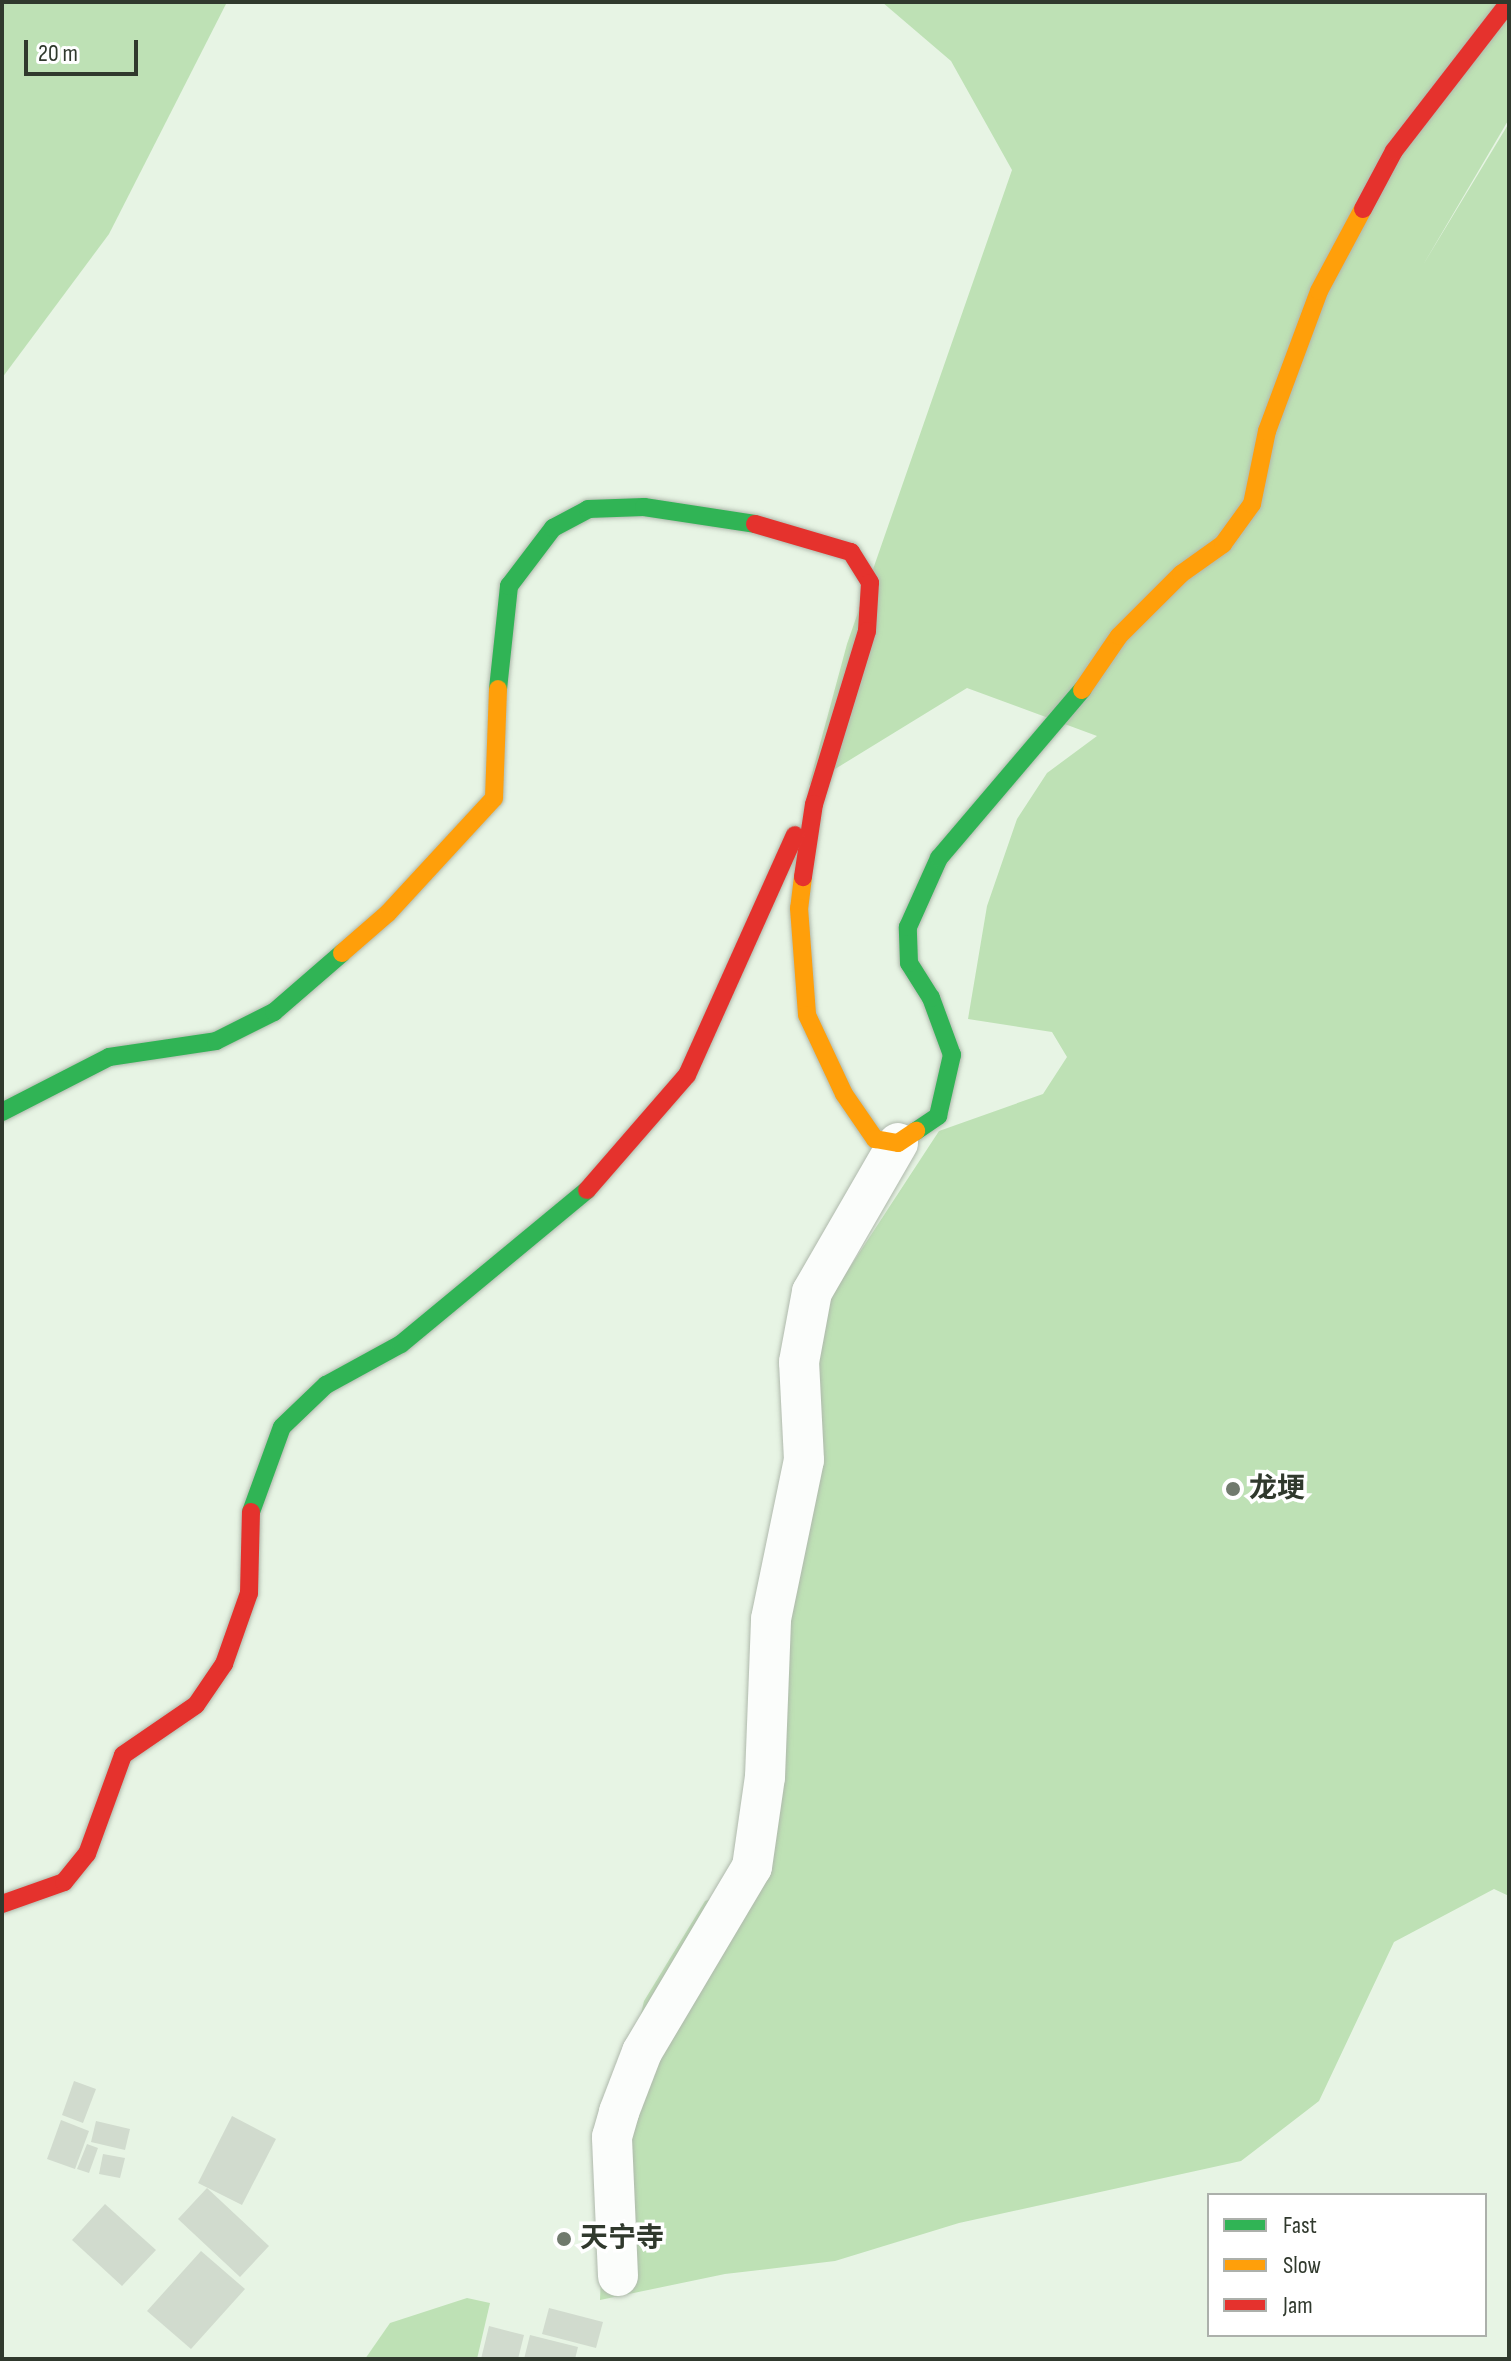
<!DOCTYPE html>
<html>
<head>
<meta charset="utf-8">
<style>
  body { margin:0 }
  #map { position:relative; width:1511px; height:2361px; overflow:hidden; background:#e7f4e4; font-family:"Sofia Sans Condensed","Noto Sans SC",sans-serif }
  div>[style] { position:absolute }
  .green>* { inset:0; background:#bee1b5 }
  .building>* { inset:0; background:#d1dbce }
  .roads { filter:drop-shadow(0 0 2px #afb9ac) drop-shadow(0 0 2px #afb9ac) }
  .street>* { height:40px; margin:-20px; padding:0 20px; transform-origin:20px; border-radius:20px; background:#fbfdfb }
  .fast>* { height:18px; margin:-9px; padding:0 9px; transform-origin:9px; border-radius:9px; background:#30b455 }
  .slow>* { height:18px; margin:-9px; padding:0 9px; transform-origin:9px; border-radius:9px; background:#ff9f0a }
  .jam>* { height:18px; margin:-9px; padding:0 9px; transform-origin:9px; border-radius:9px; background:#e5322d }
  .dots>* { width:22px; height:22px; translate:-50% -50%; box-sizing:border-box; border:4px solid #fff; border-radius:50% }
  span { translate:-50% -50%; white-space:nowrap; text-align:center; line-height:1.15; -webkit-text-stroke:7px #fff; paint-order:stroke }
  .poi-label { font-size:28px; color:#30392d; font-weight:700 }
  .left { translate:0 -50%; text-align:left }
  .frame { position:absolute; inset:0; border:4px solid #30392d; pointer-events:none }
  .legend { position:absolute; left:1207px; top:2193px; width:280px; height:144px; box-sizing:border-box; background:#fff; border:2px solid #acb0ab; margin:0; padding:10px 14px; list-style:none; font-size:24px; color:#30392d }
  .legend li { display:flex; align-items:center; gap:16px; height:40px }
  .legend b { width:40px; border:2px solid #acb0ab }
  .scale { position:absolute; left:24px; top:40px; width:114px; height:36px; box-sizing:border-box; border:4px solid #30392d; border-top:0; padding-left:10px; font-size:24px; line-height:28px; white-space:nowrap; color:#30392d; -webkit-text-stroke:6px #fff; paint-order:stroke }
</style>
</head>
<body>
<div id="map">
  <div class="green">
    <i style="clip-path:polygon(2px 2px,227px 2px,109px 234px,2px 378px)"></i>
    <i style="clip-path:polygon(882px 2px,1509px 2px,1509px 119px,1423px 265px,1509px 123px,1509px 1896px,1494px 1889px,1394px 1942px,1319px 2101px,1241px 2161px,959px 2223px,835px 2261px,725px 2274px,600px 2300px,606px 2161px,644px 2001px,705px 1901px,715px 1897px,764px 1794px,816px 1319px,939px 1131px,1043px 1094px,1067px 1057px,1052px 1032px,968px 1019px,987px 906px,1017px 819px,1047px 773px,1097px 736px,967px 688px,809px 785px,847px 644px,1012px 170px,951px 61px)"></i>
    <i style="clip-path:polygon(467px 2298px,490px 2303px,477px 2359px,365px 2359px,390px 2323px)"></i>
  </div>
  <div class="building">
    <i style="clip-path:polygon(74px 2081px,96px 2089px,83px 2123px,62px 2115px)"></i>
    <i style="clip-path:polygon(232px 2116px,276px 2139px,242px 2205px,198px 2183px)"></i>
    <i style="clip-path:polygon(61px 2120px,89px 2131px,75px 2169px,47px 2159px)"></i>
    <i style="clip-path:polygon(96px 2121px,130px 2129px,125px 2150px,91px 2142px)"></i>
    <i style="clip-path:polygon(87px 2144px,98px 2148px,89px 2173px,77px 2169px)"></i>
    <i style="clip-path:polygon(103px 2154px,125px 2158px,120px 2178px,99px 2174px)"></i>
    <i style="clip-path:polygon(207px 2188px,269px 2246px,240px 2277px,178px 2219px)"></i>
    <i style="clip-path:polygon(105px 2204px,156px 2250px,122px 2286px,72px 2240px)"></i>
    <i style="clip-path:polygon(201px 2251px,245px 2289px,191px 2349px,147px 2311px)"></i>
    <i style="clip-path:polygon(549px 2308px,603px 2322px,596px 2348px,542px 2334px)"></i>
    <i style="clip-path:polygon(489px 2326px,524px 2335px,518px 2359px,481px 2359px)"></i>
    <i style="clip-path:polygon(530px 2335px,578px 2347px,575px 2359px,524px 2359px)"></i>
  </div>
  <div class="roads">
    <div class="street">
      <i style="left:618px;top:2276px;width:139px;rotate:-92.5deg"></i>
      <i style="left:612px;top:2137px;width:26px;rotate:-74deg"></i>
      <i style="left:619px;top:2112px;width:64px;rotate:-69deg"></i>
      <i style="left:642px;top:2052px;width:215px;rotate:-59.3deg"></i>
      <i style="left:752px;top:1867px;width:91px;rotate:-81.8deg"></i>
      <i style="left:765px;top:1777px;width:158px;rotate:-87.8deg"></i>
      <i style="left:771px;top:1619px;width:162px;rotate:-78.3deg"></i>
      <i style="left:804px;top:1460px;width:98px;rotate:-92.9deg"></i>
      <i style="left:799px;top:1362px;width:71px;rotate:-79.5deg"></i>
      <i style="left:812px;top:1292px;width:172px;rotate:-60deg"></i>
    </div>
    <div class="fast">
      <i style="left:498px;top:689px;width:104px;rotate:-83.9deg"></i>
      <i style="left:509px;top:586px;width:73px;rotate:-52.8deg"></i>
      <i style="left:553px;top:528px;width:40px;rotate:-28deg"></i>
      <i style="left:588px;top:509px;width:56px;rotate:-2deg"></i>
      <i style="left:644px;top:507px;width:112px;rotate:8.7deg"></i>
      <i style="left:2px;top:1112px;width:120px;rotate:-27.2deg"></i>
      <i style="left:109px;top:1057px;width:108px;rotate:-8.5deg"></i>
      <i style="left:216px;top:1041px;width:65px;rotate:-26.6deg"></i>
      <i style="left:274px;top:1012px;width:90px;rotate:-40.9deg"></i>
      <i style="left:916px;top:1131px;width:27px;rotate:-34deg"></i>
      <i style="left:938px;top:1116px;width:63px;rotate:-77.1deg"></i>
      <i style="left:952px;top:1055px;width:61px;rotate:-110.2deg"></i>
      <i style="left:931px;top:998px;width:41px;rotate:-122.2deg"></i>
      <i style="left:909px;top:963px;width:36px;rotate:-92deg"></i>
      <i style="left:908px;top:927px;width:76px;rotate:-65.8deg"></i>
      <i style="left:939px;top:858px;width:221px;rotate:-49.6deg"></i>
      <i style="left:251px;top:1512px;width:90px;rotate:-70deg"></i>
      <i style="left:282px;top:1427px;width:61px;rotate:-43.7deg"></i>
      <i style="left:326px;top:1385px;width:85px;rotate:-28.7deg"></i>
      <i style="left:401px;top:1344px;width:241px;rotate:-39.6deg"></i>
    </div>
    <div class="slow">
      <i style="left:1082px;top:690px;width:65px;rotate:-55.6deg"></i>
      <i style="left:1119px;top:636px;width:88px;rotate:-45deg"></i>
      <i style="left:1181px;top:574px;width:52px;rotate:-35.5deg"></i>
      <i style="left:1223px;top:544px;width:49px;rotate:-54.1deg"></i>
      <i style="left:1252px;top:504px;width:75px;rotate:-78.4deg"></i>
      <i style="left:1267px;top:431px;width:149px;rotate:-69.6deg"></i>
      <i style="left:1319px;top:291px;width:93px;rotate:-61.8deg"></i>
      <i style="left:803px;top:877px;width:31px;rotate:97deg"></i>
      <i style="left:799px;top:908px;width:107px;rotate:85.7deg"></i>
      <i style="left:807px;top:1015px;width:87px;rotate:64.9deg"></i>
      <i style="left:844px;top:1094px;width:55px;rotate:55.4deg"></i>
      <i style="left:875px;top:1139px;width:23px;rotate:10deg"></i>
      <i style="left:898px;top:1143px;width:22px;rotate:-34deg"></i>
      <i style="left:342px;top:953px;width:61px;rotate:-41deg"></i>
      <i style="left:388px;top:913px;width:156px;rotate:-47.3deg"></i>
      <i style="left:494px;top:798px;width:109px;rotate:-87.9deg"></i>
    </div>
    <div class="jam">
      <i style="left:1363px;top:209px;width:66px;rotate:-61.9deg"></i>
      <i style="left:1394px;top:151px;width:188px;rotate:-52.3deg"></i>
      <i style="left:755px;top:524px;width:100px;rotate:16.3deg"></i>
      <i style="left:851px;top:552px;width:36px;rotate:58deg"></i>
      <i style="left:870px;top:583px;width:48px;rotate:93.6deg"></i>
      <i style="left:867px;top:631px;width:181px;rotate:107deg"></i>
      <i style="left:814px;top:804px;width:74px;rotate:98.6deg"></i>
      <i style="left:587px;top:1190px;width:152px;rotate:-49deg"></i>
      <i style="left:687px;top:1075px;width:263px;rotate:-65.8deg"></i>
      <i style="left:2px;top:1904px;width:66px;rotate:-19.5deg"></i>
      <i style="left:64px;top:1882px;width:36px;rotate:-51deg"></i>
      <i style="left:87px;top:1854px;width:105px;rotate:-70deg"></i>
      <i style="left:123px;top:1755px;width:88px;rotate:-34.4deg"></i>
      <i style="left:196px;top:1705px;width:50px;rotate:-55.7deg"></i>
      <i style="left:224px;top:1664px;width:75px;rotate:-70.6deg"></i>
      <i style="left:249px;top:1593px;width:81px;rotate:-88.6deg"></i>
    </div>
  </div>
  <div class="dots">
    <i style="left:1233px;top:1489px;background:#707a6d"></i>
    <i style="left:564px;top:2239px;background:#707a6d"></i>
  </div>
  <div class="poi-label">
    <span class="left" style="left:1249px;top:1489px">龙埂</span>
    <span class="left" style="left:580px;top:2239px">天宁寺</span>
  </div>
  <div class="frame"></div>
  <ul class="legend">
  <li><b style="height:10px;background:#30b455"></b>Fast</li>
  <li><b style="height:10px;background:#ff9f0a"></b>Slow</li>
  <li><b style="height:10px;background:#e5322d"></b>Jam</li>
  </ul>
  <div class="scale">20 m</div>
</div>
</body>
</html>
